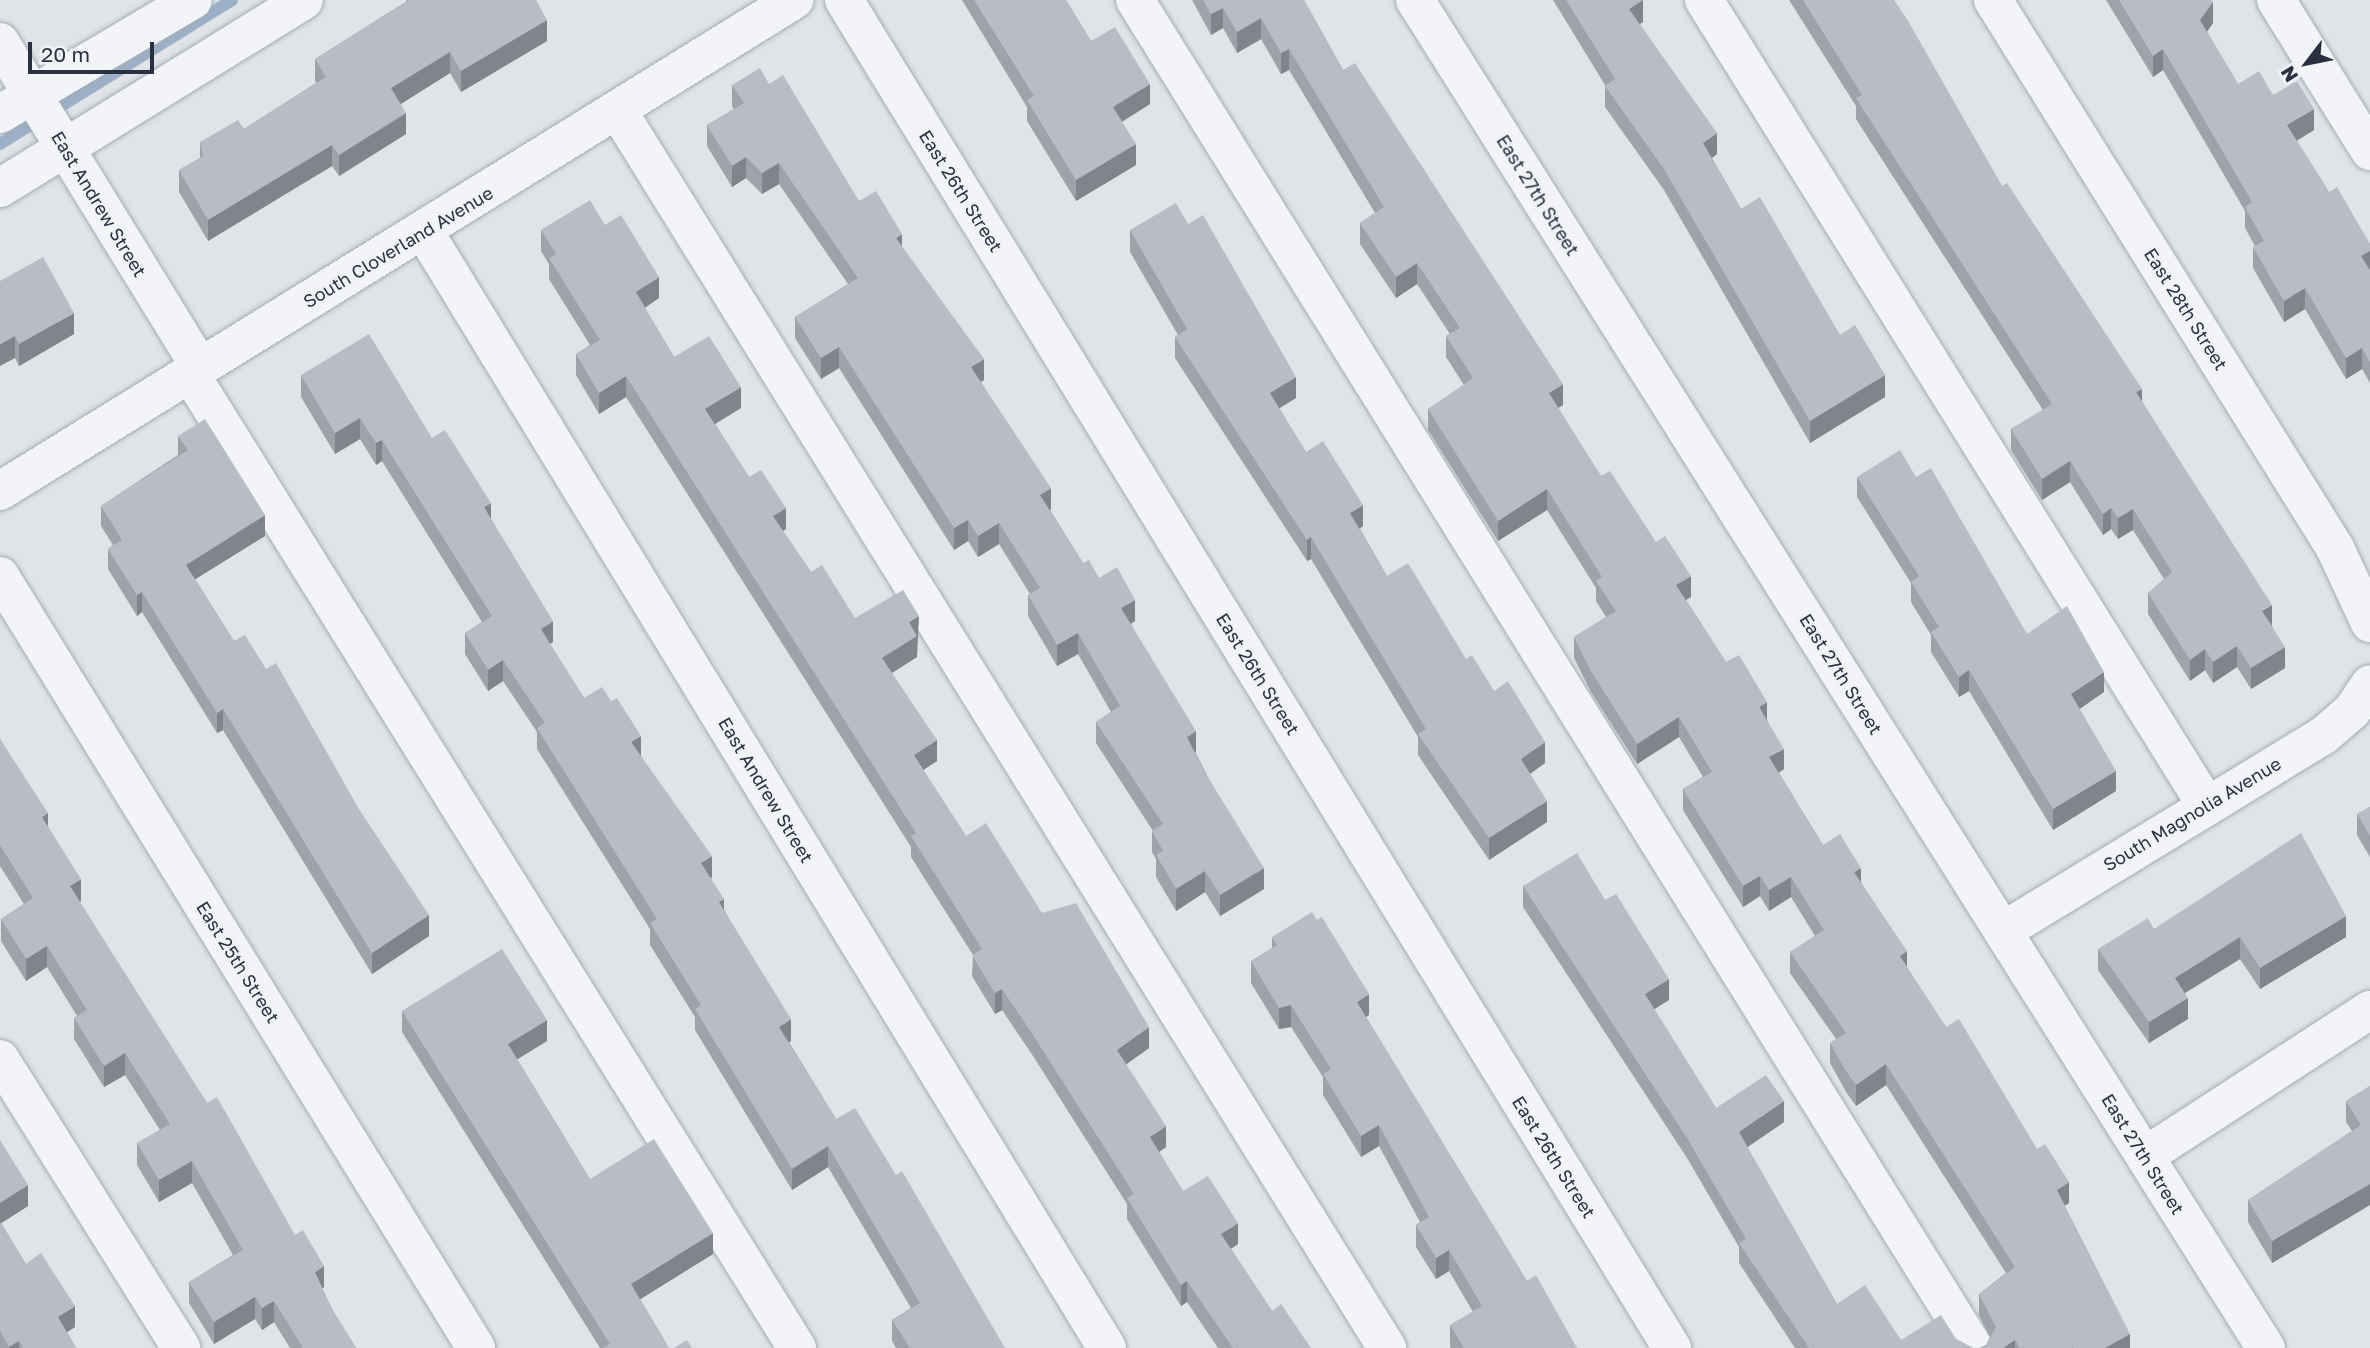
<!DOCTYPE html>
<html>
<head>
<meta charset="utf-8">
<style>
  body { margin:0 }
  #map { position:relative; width:2370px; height:1348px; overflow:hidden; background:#e0e4e9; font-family:"Golos Text",sans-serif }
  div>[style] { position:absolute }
  .stream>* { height:12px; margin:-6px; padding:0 6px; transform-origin:6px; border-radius:6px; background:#9cb1c8 }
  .roads { filter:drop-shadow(0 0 2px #a5abb3) drop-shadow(0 0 2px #a5abb3) }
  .minor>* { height:38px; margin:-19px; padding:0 19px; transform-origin:19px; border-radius:19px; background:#f3f4f7 }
  .wall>* { inset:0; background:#9ea3a9 }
  .shaded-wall>* { inset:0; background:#81848a }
  .building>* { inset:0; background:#b8bdc5 }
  span { translate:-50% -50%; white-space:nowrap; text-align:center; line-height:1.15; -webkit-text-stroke:5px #f0f2f6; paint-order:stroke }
  .street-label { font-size:18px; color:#293140 }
  .north { position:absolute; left:2272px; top:28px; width:70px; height:70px; -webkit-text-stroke:5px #f0f2f6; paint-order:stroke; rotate:238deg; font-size:19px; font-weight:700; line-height:28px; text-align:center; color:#293140 }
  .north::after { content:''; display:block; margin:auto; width:24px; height:32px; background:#293140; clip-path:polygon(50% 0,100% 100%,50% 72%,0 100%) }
  .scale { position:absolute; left:28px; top:42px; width:126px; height:32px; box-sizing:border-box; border:4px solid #293140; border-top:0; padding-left:9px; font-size:21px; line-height:24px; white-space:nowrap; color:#293140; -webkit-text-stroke:5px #f0f2f6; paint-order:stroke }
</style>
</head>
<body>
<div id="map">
  <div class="stream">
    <i style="left:0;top:144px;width:273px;rotate:-31.8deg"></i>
  </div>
  <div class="roads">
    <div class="minor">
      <i style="left:844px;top:0;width:1582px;rotate:58.44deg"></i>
      <i style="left:1135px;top:0;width:1588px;rotate:58.1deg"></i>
      <i style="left:1415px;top:0;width:1594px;rotate:57.74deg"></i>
      <i style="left:1704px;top:0;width:946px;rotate:58.04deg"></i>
      <i style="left:1993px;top:0;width:646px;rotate:58.03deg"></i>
      <i style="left:2335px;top:548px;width:83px;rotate:65deg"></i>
      <i style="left:2276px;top:0;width:178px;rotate:58.1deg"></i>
      <i style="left:0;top:42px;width:380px;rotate:58.4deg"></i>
      <i style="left:618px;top:111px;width:1457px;rotate:58.13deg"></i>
      <i style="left:0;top:114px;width:224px;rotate:-30.6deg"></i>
      <i style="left:0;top:188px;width:357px;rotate:-31.7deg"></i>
      <i style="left:425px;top:233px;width:1307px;rotate:58.55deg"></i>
      <i style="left:189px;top:372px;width:1150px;rotate:58.08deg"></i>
      <i style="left:0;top:491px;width:934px;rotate:-31.73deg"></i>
      <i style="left:0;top:576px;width:907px;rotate:58.34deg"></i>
      <i style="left:2003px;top:931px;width:375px;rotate:-31.4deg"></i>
      <i style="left:2323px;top:736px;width:38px;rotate:-41deg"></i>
      <i style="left:2352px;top:711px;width:32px;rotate:-56deg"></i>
      <i style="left:0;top:1059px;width:341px;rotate:57.9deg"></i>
      <i style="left:2145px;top:1156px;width:268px;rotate:-33deg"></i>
    </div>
  </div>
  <div class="wall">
    <i style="clip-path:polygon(406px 0,536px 0,547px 41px,461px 92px,450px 73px,401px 104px,406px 134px,339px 176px,332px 166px,208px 241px,179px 192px,179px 170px,200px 158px,200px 142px,244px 129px,316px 83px,315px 80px,315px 59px,407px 1px)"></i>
    <i style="clip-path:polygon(962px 0,1066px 0,1091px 41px,1150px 104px,1122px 122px,1136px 165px,1076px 201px,1027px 121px,1027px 107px)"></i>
    <i style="clip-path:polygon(1192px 0,1304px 0,1343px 70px,1563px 405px,1558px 408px,1601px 476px,1691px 597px,1686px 600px,1726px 662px,1767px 720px,1784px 769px,1779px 773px,1823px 845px,1861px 882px,1907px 968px,1946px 1027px,2069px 1203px,2064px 1205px,2130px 1348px,1979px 1348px,1986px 1345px,1990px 1337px,1979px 1315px,1979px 1294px,2006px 1273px,1886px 1085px,1856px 1106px,1846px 1092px,1830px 1063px,1830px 1043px,1836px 1039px,1790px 973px,1790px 952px,1815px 936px,1791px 897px,1769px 911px,1760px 896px,1743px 907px,1683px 810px,1683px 789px,1703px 777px,1679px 737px,1637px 764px,1591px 692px,1574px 658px,1574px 637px,1606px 617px,1596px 601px,1596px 588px,1547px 510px,1498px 541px,1428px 430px,1428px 409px,1464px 385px,1446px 357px,1446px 336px,1450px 334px,1417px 284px,1396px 298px,1360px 244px,1360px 223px,1375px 213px,1289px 70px,1281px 74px,1261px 39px,1237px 53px,1223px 28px,1211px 35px)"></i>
    <i style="clip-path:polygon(1553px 0,1643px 0,1643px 22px,1640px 24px,1717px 154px,1712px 158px,1741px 209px,1840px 335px,1885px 397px,1810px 443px,1664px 190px,1605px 107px,1605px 85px)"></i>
    <i style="clip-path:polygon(1789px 0,1894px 0,2002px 186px,2142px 401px,2272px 626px,2285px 668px,2251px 689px,2237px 667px,2213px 683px,2205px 670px,2190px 681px,2148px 614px,2148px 593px,2164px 579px,2133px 530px,2118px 539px,2111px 529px,2103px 535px,2070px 482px,2042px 500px,2011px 450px,2011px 429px,2043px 410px,1856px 119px,1856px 106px)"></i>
    <i style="clip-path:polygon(2106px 0,2212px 0,2213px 23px,2207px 32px,2238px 84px,2273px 95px,2314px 130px,2297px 141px,2329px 192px,2370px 244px,2370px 383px,2362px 369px,2346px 379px,2305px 309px,2284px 322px,2253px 268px,2253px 247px,2255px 246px,2245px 228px,2245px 211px,2163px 70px,2153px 77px)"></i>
    <i style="clip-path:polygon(769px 84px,859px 201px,902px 247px,984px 380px,981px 382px,1051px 509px,1050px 510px,1083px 563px,1099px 578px,1135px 621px,1131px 624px,1264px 889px,1220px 916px,1205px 892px,1176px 911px,1156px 877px,1156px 859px,1152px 852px,1152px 831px,1153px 831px,1096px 743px,1096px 722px,1111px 712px,1078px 654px,1057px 666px,1028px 616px,1028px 595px,1030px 594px,999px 544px,978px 557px,968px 541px,954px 550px,839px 368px,821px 379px,795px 338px,795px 317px,848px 284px,779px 184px,762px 194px,746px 178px,732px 187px,707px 146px,707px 125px,734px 109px,732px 106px,732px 85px)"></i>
    <i style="clip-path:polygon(1188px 224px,1296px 398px,1279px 408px,1306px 452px,1363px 526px,1360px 529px,1387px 576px,1466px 659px,1494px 691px,1545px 763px,1530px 774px,1547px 822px,1489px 860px,1418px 755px,1418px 737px,1311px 559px,1307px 561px,1175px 358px,1175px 337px,1178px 335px,1130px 252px,1130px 230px)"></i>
    <i style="clip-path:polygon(605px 225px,659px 298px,645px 308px,674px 357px,741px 408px,715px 424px,749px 477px,786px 529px,783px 531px,811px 572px,855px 618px,919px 637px,917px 638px,917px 657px,892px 673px,937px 761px,923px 770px,966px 836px,1042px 913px,1149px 1048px,1126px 1064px,1166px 1147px,1159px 1152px,1183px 1191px,1238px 1244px,1231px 1249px,1272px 1311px,1311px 1348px,1218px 1348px,1187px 1302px,1181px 1306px,1127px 1219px,1127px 1204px,1033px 1056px,1002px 1010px,995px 1014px,972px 976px,973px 955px,911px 857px,911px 847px,626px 397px,599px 414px,576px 375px,576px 354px,590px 345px,549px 279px,549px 264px,541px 251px,541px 230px)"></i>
    <i style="clip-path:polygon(0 281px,74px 334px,19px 366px,15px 358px)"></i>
    <i style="clip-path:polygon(301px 375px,432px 438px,491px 519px,553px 642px,550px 644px,584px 698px,641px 756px,712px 877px,711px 878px,724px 909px,791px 1041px,789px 1042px,836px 1119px,1005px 1348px,896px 1348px,892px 1341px,892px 1320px,911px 1308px,828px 1167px,792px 1190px,695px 1030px,695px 1017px,650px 945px,650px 929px,537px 749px,537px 732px,503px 681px,488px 691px,465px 654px,465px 633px,482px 622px,382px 461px,376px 465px,360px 439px,335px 454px,301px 397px)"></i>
    <i style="clip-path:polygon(178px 436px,265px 536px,195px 579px,234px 641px,429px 936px,372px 974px,223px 730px,217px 733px,142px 612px,137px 616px,108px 569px,108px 549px,113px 545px,101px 526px,101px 506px,178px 455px)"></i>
    <i style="clip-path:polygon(1857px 477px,1916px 477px,2027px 634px,2104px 692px,2079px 709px,2116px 791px,2053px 830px,1969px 691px,1959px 697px,1931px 652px,1931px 635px,1911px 602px,1911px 583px,1857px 497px)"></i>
    <i style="clip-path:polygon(0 739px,48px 827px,81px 901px,79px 902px,324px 1287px,322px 1288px,332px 1309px,356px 1348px,290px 1348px,274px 1322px,262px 1330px,255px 1319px,214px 1344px,189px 1303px,189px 1282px,233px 1255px,192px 1183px,159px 1202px,137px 1165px,137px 1143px,160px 1130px,125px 1075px,104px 1087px,74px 1039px,74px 1018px,77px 1016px,47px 967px,26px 981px,1px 941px,1px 919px,24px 904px,0 866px)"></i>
    <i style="clip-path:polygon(2370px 807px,2370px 857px,2357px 835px,2357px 814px)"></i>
    <i style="clip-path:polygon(1523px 886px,1605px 900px,1669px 1000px,1654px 1009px,1716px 1108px,1784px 1122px,1747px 1147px,1837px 1304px,1901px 1340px,1956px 1339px,1973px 1348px,1795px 1348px,1739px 1263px,1739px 1247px,1687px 1158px,1523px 907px)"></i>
    <i style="clip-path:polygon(2154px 929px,2346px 937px,2260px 989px,2240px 959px,2185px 993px,2188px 1019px,2149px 1043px,2098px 970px,2098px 949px)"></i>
    <i style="clip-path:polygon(1272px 937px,1369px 1015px,1366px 1017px,1527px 1281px,1577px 1348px,1451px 1348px,1450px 1346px,1450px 1325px,1473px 1312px,1449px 1271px,1436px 1279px,1416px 1247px,1416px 1225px,1420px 1222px,1379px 1146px,1361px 1157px,1323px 1095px,1323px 1077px,1291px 1027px,1279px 1029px,1251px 983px,1251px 961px,1272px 948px)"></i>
    <i style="clip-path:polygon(402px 1011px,547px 1041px,517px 1059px,590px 1179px,713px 1254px,640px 1299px,669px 1348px,600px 1348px,402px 1032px)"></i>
    <i style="clip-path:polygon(2370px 1086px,2370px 1205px,2272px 1263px,2248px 1222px,2248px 1200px,2352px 1131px,2346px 1122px,2346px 1101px)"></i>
    <i style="clip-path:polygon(0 1140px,28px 1206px,1px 1223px,26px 1264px,75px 1327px,67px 1332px,76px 1348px,0 1348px)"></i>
  </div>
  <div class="shaded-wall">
    <i style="clip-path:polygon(1643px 0,1643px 22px,1629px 30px,1629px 9px)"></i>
    <i style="clip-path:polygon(2213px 2px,2213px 23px,2200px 41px,2200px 20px)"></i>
    <i style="clip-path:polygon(1223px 8px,1223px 28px,1211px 35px,1211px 14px)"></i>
    <i style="clip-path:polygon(1261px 18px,1261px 39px,1237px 53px,1237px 32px)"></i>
    <i style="clip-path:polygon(547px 20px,547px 41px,461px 92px,461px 71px)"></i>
    <i style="clip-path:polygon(1289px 49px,1289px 70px,1281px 74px,1281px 53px)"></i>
    <i style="clip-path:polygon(2163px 49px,2163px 70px,2153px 77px,2153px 56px)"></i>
    <i style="clip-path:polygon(450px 52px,450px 73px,391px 110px,391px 88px)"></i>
    <i style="clip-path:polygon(1150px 84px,1150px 104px,1113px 127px,1113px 107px)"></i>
    <i style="clip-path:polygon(2314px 109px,2314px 130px,2287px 146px,2287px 125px)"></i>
    <i style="clip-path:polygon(406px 113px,406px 134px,339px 176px,339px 155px)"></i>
    <i style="clip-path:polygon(1717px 133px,1717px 154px,1703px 164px,1703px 143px)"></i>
    <i style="clip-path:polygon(1136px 144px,1136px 165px,1076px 201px,1076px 180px)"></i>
    <i style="clip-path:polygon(332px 145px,332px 166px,208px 241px,208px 220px)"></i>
    <i style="clip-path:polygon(746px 157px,746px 178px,732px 187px,732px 166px)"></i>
    <i style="clip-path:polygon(779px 163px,779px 184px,762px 194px,762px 173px)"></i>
    <i style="clip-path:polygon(902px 234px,902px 255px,896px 238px)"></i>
    <i style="clip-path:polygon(2370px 251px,2370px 272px,2361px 256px)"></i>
    <i style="clip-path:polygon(1417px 263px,1417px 284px,1396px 298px,1396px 277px)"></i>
    <i style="clip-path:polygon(659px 277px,659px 298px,636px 313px,636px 292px)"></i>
    <i style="clip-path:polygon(2305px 288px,2305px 309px,2284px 322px,2284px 301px)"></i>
    <i style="clip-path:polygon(74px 313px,74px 334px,19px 366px,19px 344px)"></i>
    <i style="clip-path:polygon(15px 336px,15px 358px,0 366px,0 344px)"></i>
    <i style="clip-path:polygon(839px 347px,839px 368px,821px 379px,821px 358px)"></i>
    <i style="clip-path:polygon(2362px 348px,2362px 369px,2346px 379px,2346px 358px)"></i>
    <i style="clip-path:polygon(984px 359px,984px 380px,971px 388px,971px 367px)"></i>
    <i style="clip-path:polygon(1885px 375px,1885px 397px,1810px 443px,1810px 421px)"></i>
    <i style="clip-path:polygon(626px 376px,626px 397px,599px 414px,599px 393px)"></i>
    <i style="clip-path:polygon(1296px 377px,1296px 398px,1270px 414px,1270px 393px)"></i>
    <i style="clip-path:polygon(1563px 384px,1563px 405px,1549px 414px,1549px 393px)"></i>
    <i style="clip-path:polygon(741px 387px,741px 408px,705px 430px,705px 409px)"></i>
    <i style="clip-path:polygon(2142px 389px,2142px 410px,2136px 392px)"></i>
    <i style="clip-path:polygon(360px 418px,360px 439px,335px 454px,335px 433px)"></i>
    <i style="clip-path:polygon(382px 440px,382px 461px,376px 465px,376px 443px)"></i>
    <i style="clip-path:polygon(2070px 461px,2070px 482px,2042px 500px,2042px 479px)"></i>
    <i style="clip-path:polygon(1051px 488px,1051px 509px,1040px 516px,1040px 495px)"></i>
    <i style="clip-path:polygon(1547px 489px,1547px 510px,1498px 541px,1498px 521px)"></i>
    <i style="clip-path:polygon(491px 503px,491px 524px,484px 507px)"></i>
    <i style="clip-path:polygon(1363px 505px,1363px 526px,1350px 534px,1350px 513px)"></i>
    <i style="clip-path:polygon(786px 508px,786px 529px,773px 537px,773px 516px)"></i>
    <i style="clip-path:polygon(2111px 508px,2111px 529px,2103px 535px,2103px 514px)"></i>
    <i style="clip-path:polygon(2133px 509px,2133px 530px,2118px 539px,2118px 518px)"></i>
    <i style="clip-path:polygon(265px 515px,265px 536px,186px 585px,186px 565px)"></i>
    <i style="clip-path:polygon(968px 520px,968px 541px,954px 550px,954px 528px)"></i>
    <i style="clip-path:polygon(999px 523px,999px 544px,978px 557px,978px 536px)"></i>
    <i style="clip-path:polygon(1311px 537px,1311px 559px,1307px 561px,1307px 540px)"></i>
    <i style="clip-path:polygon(1691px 576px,1691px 597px,1676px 606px,1676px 585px)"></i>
    <i style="clip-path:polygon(142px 592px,142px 612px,137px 616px,137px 595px)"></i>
    <i style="clip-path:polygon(1135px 600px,1135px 621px,1121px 629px,1121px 608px)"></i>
    <i style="clip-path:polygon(2272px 605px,2272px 626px,2262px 611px)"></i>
    <i style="clip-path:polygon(919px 616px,917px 657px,882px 679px,882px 658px,909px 622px)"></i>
    <i style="clip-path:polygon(553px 621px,553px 642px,541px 650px,541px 629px)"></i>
    <i style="clip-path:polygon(1078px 633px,1078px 654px,1057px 666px,1057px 645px)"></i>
    <i style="clip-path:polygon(2237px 646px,2237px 667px,2213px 683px,2213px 662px)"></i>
    <i style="clip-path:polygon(2285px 647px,2285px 668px,2251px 689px,2251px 668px)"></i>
    <i style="clip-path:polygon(2205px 649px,2205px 670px,2190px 681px,2190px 660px)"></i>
    <i style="clip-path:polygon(503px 660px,503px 681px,488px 691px,488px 670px)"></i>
    <i style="clip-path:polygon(1969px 670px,1969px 691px,1959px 697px,1959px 677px)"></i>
    <i style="clip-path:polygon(2104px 672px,2104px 692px,2071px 715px,2071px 694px)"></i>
    <i style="clip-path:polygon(1767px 702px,1767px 723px,1759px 707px)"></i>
    <i style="clip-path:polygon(223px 709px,223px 730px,217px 733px,217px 713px)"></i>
    <i style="clip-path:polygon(1679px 717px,1679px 737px,1637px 764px,1637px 744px)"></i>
    <i style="clip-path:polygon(1196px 731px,1196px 752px,1187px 758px,1187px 737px)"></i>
    <i style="clip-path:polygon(641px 736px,641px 757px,631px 742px)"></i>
    <i style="clip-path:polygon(937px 740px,937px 761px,914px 776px,914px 755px)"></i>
    <i style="clip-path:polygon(1545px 742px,1545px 763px,1521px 780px,1521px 759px)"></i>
    <i style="clip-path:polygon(1784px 749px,1784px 769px,1769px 778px,1769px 757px)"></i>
    <i style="clip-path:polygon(2116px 771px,2116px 791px,2053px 830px,2053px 809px)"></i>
    <i style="clip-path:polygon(1547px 801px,1547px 822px,1489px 860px,1489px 838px)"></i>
    <i style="clip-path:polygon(48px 813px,48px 835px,42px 817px)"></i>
    <i style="clip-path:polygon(712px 856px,712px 877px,701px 885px,701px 863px)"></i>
    <i style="clip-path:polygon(1264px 868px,1264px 889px,1220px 916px,1220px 895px)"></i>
    <i style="clip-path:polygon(1861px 868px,1861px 888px,1854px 872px)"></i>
    <i style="clip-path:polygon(1205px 871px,1205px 892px,1176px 911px,1176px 889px)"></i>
    <i style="clip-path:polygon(1760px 876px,1760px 896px,1743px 907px,1743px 886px)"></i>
    <i style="clip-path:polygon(1791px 877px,1791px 897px,1769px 911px,1769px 890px)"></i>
    <i style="clip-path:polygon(81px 879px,81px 901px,70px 908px,70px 886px)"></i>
    <i style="clip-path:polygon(724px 899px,724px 920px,719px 902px)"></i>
    <i style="clip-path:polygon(429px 915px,429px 936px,372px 974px,372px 953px)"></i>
    <i style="clip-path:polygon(2346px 916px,2346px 937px,2260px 989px,2260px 968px)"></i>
    <i style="clip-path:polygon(2240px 937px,2240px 959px,2175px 999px,2175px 978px)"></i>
    <i style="clip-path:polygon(47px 946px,47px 967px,26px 981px,26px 959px)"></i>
    <i style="clip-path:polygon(1907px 951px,1907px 972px,1900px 956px)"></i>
    <i style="clip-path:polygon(1669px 979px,1669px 1000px,1645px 1015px,1645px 994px)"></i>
    <i style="clip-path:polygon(1002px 989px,1002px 1010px,995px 1014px,995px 993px)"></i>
    <i style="clip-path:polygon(1369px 994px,1369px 1015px,1357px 1023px,1357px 1002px)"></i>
    <i style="clip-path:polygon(2188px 998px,2188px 1019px,2149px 1043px,2149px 1022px)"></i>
    <i style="clip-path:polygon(1291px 1005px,1291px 1027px,1279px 1029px,1279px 1008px)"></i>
    <i style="clip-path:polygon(791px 1019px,791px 1041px,779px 1048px,779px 1027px)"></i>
    <i style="clip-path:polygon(547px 1020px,547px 1041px,508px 1065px,508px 1044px)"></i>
    <i style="clip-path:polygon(1149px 1027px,1149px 1048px,1117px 1071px,1117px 1050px)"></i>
    <i style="clip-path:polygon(125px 1053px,125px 1075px,104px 1087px,104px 1066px)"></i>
    <i style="clip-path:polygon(1886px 1064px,1886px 1085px,1856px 1106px,1856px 1085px)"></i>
    <i style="clip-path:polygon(1784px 1101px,1784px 1122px,1739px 1153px,1739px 1132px)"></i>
    <i style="clip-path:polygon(1379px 1125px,1379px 1146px,1361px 1157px,1361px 1136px)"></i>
    <i style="clip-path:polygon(1166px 1126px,1166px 1147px,1150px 1158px,1150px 1137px)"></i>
    <i style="clip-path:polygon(828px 1146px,828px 1167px,792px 1190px,792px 1169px)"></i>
    <i style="clip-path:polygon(192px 1161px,192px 1183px,159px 1202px,159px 1180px)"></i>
    <i style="clip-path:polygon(2069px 1182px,2069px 1203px,2057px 1211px,2057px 1190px)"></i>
    <i style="clip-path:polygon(2370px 1184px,2370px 1205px,2272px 1263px,2272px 1241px)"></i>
    <i style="clip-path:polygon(28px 1185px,28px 1206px,0 1224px,0 1203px)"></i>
    <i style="clip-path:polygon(1238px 1223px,1238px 1244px,1221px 1255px,1221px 1234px)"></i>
    <i style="clip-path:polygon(713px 1233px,713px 1254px,631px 1305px,631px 1284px)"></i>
    <i style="clip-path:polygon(1449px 1250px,1449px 1271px,1436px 1279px,1436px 1258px)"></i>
    <i style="clip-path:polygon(324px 1266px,324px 1287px,315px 1293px,315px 1272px)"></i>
    <i style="clip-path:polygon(1187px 1281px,1187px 1302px,1181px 1306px,1181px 1285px)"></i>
    <i style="clip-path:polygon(255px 1297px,255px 1319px,214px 1344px,214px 1322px)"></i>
    <i style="clip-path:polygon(274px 1301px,274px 1322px,262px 1330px,262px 1308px)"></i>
    <i style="clip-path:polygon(75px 1306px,75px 1327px,58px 1338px,58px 1317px)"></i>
    <i style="clip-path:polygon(2130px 1334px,2130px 1348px,2105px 1348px)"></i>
    <i style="clip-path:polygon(2015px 1340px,2015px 1348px,2003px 1348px)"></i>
    <i style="clip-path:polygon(19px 1341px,19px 1348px,9px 1348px,9px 1347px)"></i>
  </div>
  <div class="building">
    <i style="clip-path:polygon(409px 0,536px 0,547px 20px,461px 71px,450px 52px,391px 88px,406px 113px,339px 155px,332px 145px,208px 220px,179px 170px,203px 156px,200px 142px,238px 120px,244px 129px,326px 77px,315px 59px)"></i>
    <i style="clip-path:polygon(974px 0,1066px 0,1091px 41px,1115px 27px,1150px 84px,1113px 107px,1136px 144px,1076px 180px,1027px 100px,1034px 96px)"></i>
    <i style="clip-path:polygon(1203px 0,1304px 0,1343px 70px,1355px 63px,1563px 384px,1549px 393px,1601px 476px,1610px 471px,1656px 542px,1665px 536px,1691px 576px,1676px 585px,1726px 662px,1739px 655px,1767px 702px,1759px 707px,1784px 749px,1769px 757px,1823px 845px,1840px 834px,1861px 868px,1854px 872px,1907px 951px,1900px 956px,1946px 1027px,1959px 1019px,2037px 1149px,2045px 1144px,2069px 1182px,2057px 1190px,2130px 1334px,2105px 1348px,2074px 1348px,2073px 1347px,2071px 1348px,2020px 1348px,2015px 1340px,2003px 1348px,1979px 1348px,1986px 1345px,1996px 1327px,1979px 1294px,2015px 1267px,1886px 1064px,1856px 1085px,1846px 1071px,1830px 1043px,1846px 1033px,1790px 952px,1824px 930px,1791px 877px,1769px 890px,1760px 876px,1743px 886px,1683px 789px,1712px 772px,1679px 717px,1637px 744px,1591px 671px,1574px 637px,1616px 611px,1596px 581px,1602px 577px,1547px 489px,1498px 521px,1428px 409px,1473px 378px,1446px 336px,1460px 328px,1417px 263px,1396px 277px,1360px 223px,1384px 207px,1289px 49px,1281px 53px,1261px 18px,1237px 32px,1223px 8px,1211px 14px)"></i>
    <i style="clip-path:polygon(1566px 0,1643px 0,1629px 9px,1717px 133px,1703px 143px,1741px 209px,1760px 197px,1840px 335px,1855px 325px,1885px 375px,1810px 421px,1664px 169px,1605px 86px,1615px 79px)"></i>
    <i style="clip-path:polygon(1803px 0,1894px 0,1907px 19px,2002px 186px,2007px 183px,2142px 389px,2136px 392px,2272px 605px,2262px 611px,2285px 647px,2251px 668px,2237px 646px,2213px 662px,2205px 649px,2190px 660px,2148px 593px,2172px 572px,2133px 509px,2118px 518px,2111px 508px,2103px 514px,2070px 461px,2042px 479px,2011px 429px,2052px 404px,1856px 98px,1862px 95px)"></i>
    <i style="clip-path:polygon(2119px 0,2212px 0,2213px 2px,2200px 20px,2238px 84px,2259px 71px,2273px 95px,2297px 81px,2314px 109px,2287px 125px,2329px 192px,2337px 187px,2370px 244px,2370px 251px,2361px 256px,2370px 270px,2370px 362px,2362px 348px,2346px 358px,2305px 288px,2284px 301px,2253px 247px,2264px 241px,2245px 207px,2252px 202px,2163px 49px,2153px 56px)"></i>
    <i style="clip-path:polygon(760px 68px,769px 84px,783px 75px,859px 201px,876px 191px,902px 234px,896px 238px,984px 359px,971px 367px,1051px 488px,1040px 495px,1083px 563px,1089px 560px,1099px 578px,1117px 567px,1135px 600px,1121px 608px,1196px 731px,1187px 737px,1204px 771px,1264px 868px,1220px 895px,1205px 871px,1176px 889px,1156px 855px,1163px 851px,1152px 831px,1163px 824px,1096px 722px,1120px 706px,1078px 633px,1057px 645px,1028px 595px,1040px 588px,999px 523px,978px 536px,968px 520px,954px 528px,839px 347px,821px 358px,795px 317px,858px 278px,779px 163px,762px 173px,746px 157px,732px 166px,707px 125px,744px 103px,732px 85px)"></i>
    <i style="clip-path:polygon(590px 200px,605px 225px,621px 215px,659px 277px,636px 292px,674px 357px,709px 336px,741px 387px,705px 409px,749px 477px,761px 470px,786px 508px,773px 516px,811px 572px,822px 565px,855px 618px,903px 590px,919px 616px,909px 622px,917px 636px,882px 658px,937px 740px,914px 755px,966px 836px,986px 823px,1042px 913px,1076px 903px,1149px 1027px,1117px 1050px,1166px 1126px,1150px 1137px,1183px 1191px,1208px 1176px,1238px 1223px,1221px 1234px,1272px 1311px,1281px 1304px,1311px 1348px,1233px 1348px,1187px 1281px,1181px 1285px,1127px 1198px,1134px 1194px,1033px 1035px,1002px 989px,995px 993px,972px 955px,982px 949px,911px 836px,916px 833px,626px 376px,599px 393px,576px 354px,600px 340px,549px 258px,556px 254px,541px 230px)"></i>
    <i style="clip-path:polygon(1176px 203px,1188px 224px,1203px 215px,1296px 377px,1270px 393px,1306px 452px,1323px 441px,1363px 505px,1350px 513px,1387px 576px,1408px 563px,1466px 659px,1472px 655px,1494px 691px,1508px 681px,1545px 742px,1521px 759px,1547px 801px,1489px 838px,1418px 734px,1426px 729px,1311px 537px,1307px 540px,1175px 337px,1187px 329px,1130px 230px)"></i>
    <i style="clip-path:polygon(43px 257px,74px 313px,19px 344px,15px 336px,0 344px,0 281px)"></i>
    <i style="clip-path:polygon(369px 334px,432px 438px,445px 430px,491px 503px,484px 507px,553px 621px,541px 629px,584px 698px,602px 687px,611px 701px,617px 698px,641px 736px,631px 742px,712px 856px,701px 863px,724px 899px,719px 902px,791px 1019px,779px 1027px,836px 1119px,855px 1108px,896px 1175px,902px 1171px,1005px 1348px,910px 1348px,892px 1320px,920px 1303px,828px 1146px,792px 1169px,695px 1009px,701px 1005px,650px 923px,657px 919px,537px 728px,545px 723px,503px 660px,488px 670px,465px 633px,492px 616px,382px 440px,376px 443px,360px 418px,335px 433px,301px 375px)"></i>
    <i style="clip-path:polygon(205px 419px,265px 515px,186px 565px,234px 641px,245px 635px,266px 669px,276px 663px,359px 809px,429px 915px,372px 953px,223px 709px,217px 713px,142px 592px,137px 595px,108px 549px,122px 540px,101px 506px,188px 450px,178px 436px)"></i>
    <i style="clip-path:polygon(1900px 450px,1916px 477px,1931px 468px,2027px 634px,2067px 606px,2104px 672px,2071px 694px,2116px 771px,2053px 809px,1969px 670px,1959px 677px,1931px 632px,1939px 627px,1911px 582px,1919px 576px,1857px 477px)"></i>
    <i style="clip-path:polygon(0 739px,48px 813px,42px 817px,81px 879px,70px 886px,207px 1103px,217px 1097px,295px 1235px,303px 1230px,324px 1266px,315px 1272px,332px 1309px,356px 1348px,303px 1348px,274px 1301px,262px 1308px,255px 1297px,214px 1322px,189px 1282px,243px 1250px,192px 1161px,159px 1180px,137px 1143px,170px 1124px,125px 1053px,104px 1066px,74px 1018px,87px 1010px,47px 946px,26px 959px,1px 919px,33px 898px,0 845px)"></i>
    <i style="clip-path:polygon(2370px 807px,2370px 836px,2357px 814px)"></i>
    <i style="clip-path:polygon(2301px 833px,2346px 916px,2260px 968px,2240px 937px,2175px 978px,2188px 998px,2149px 1022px,2098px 949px,2148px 918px,2154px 929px)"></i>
    <i style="clip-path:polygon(1577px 853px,1605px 900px,1616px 894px,1669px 979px,1645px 994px,1716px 1108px,1766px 1075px,1784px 1101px,1739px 1132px,1837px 1304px,1865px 1285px,1901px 1340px,1941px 1315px,1956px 1339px,1973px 1348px,1809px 1348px,1739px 1243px,1746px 1239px,1687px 1138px,1523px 886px)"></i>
    <i style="clip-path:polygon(1312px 912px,1317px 920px,1322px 917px,1369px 994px,1357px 1002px,1527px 1281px,1536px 1275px,1577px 1348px,1464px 1348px,1450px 1325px,1482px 1306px,1449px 1250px,1436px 1258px,1416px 1225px,1429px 1217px,1379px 1125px,1361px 1136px,1323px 1074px,1331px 1069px,1291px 1005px,1279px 1008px,1251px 961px,1277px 945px,1272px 937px)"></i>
    <i style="clip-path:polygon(502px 949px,547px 1020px,508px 1044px,590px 1179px,654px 1139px,713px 1233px,631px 1284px,669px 1348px,603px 1348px,610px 1344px,402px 1011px)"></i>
    <i style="clip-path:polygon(2370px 1086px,2370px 1184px,2272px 1241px,2248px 1200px,2361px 1125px,2346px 1101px)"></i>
    <i style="clip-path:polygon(0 1140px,28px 1185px,0 1203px)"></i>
    <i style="clip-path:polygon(0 1222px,26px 1264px,41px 1253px,75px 1306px,58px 1317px,76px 1348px,23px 1348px,19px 1341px,9px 1347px,0 1331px)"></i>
    <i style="clip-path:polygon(687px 1340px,692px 1348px,674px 1348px)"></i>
  </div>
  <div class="street-label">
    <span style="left:961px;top:191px;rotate:58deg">East 26th Street</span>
    <span style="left:1538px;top:195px;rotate:58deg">East 27th Street</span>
    <span style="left:99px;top:204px;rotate:59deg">East Andrew Street</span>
    <span style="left:398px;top:247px;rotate:-31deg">South Cloverland Avenue</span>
    <span style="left:2186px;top:309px;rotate:58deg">East 28th Street</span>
    <span style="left:1258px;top:674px;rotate:58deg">East 26th Street</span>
    <span style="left:1841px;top:674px;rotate:58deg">East 27th Street</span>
    <span style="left:766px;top:790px;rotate:59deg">East Andrew Street</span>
    <span style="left:2192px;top:814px;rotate:-31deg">South Magnolia Avenue</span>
    <span style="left:238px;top:962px;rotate:58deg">East 25th Street</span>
    <span style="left:2143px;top:1154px;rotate:58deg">East 27th Street</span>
    <span style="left:1554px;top:1157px;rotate:58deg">East 26th Street</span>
  </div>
  <div class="north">N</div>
  <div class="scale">20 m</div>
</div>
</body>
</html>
